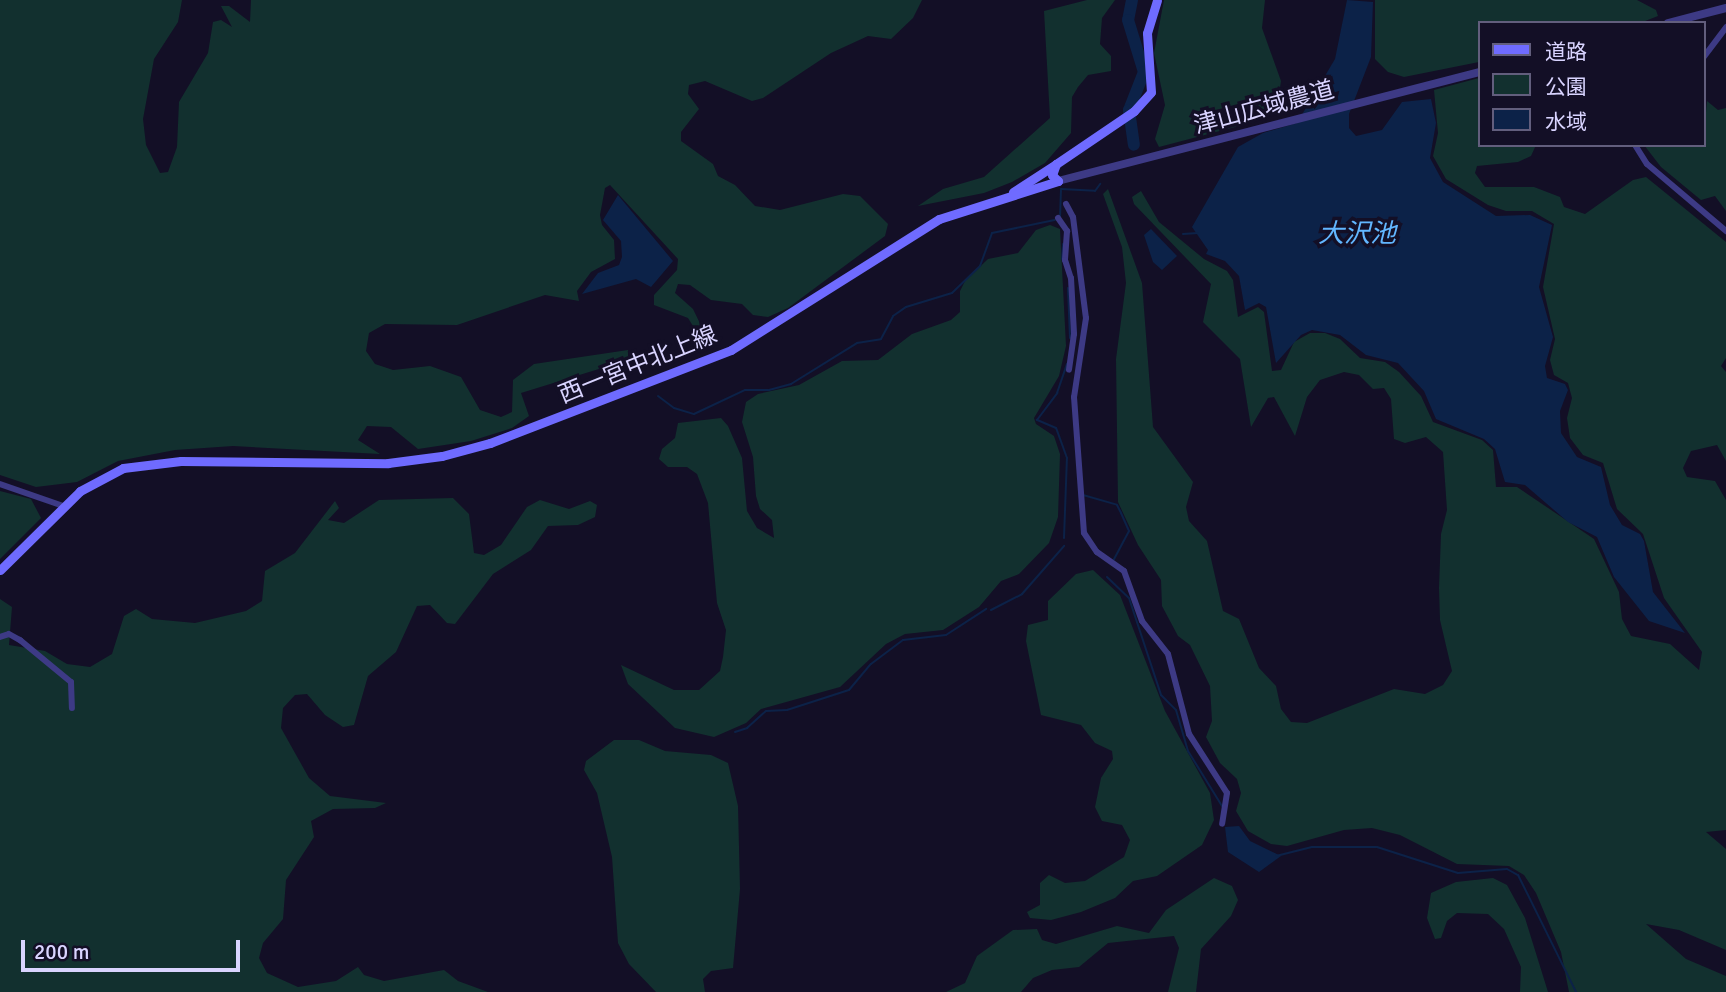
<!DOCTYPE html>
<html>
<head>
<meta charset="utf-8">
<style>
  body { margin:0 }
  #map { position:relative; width:1726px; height:992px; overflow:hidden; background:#130f26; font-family:Signika,"Noto Sans JP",sans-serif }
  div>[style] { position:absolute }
  .green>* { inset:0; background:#12302f }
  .water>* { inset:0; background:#0c2248 }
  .stream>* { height:2px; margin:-1px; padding:0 1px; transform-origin:1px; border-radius:1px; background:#0c2248 }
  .river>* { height:12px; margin:-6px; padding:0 6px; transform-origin:6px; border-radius:6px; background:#0c2248 }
  .minor>* { height:6px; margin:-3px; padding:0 3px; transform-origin:3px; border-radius:3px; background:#3d3a85 }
  .tertiary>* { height:8px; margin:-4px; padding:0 4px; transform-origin:4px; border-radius:4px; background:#3d3a85 }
  .secondary>* { height:9px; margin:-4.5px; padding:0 4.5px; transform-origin:4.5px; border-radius:4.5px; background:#6f6bff }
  span { translate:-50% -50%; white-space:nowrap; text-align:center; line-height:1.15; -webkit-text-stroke:7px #130f26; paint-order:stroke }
  .street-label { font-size:24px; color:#d9d4ff }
  .water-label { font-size:26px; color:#62b6ff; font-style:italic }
  .legend { position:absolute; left:1478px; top:21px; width:228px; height:126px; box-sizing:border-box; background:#130f26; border:2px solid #625e7d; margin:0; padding:9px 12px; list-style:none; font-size:21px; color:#d9d4ff }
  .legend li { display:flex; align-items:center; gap:14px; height:35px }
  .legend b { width:35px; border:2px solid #625e7d }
  .scale { position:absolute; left:21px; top:940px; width:219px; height:32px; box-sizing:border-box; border:4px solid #d9d4ff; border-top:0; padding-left:9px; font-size:21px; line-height:24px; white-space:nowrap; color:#d9d4ff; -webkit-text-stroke:5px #130f26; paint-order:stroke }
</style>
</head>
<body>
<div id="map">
  <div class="green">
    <i style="clip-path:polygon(0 0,182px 0,178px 22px,154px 59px,143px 119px,146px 145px,160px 173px,168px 172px,177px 147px,179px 102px,208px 53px,213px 22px,221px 20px,232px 27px,221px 6px,229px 6px,250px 22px,251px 0,922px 0,913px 18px,891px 39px,868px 36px,831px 53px,763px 98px,752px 101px,705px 81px,689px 85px,688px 94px,699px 109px,681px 132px,681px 141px,713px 164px,718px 176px,735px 185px,755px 206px,780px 210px,843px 194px,860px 196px,888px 224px,885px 236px,788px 308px,768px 317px,753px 315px,742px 304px,711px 300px,690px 285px,678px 284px,675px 293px,693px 309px,708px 340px,703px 342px,688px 318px,654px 305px,654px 295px,677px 270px,678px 259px,610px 185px,605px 188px,600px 215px,602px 225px,614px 240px,615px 259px,591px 272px,577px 291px,579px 301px,545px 295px,457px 325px,385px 324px,369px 333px,366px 351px,375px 364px,393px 370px,430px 366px,461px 377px,480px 410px,501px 417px,512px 412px,513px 380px,534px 364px,628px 350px,628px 360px,521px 393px,529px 416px,512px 428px,471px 441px,418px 449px,391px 427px,367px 426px,358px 440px,380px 454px,233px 446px,175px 450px,118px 461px,77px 482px,36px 487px,0 475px)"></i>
    <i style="clip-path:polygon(1087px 0,1115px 0,1102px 18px,1100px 44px,1111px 56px,1111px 71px,1088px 75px,1078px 87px,1072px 97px,1071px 133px,1045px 163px,1012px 182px,984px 193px,918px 206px,943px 189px,984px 177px,1050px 118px,1044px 11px)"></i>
    <i style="clip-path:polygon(1164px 0,1265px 0,1262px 28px,1281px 81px,1278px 101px,1254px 122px,1159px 147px,1155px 139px,1165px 105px,1154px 53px)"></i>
    <i style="clip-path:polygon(1375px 0,1637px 0,1656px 10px,1658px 16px,1640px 23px,1479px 23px,1479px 62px,1404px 77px,1388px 72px,1375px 59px)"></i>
    <i style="clip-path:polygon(1479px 78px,1479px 145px,1536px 145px,1531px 156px,1518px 162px,1477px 166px,1475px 173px,1485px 187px,1534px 187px,1560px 197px,1564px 207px,1585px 214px,1633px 180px,1646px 177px,1726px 242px,1726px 358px,1721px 366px,1726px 372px,1726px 461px,1717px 445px,1691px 451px,1683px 468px,1687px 477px,1715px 481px,1726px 500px,1726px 830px,1706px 832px,1726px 849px,1726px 950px,1679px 930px,1646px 924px,1686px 959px,1726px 976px,1726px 992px,1569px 992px,1561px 952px,1536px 893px,1524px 875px,1509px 866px,1457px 864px,1400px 835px,1372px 828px,1344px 830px,1287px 846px,1271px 844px,1248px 831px,1236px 811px,1241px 793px,1237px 779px,1220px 763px,1206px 737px,1212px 721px,1210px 686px,1190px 645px,1178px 636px,1162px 606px,1161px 580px,1138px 545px,1118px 502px,1116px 359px,1126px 283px,1122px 247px,1103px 194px,1108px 189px,1142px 283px,1153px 427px,1193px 482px,1186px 507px,1189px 521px,1207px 541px,1223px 611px,1239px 619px,1259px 668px,1276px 686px,1281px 709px,1291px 722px,1307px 723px,1394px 689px,1425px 694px,1443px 685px,1452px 671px,1440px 620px,1439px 588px,1441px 534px,1447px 510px,1443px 452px,1426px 437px,1405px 443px,1394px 439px,1391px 399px,1384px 388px,1373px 389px,1359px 375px,1344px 372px,1320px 380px,1307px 397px,1295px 436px,1274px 397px,1268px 398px,1251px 427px,1240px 359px,1203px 322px,1211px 284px,1134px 204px,1132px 197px,1141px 191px,1159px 222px,1204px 259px,1227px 271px,1233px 280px,1238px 317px,1258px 307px,1264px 312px,1272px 371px,1281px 370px,1294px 342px,1310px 333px,1325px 333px,1340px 339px,1360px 358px,1385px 362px,1399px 372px,1421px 396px,1433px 422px,1482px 440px,1493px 450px,1496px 487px,1517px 487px,1594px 539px,1619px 592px,1622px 619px,1631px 636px,1670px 644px,1699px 670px,1702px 652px,1664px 598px,1643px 534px,1617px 509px,1603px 463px,1583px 455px,1570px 438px,1567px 418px,1572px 398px,1568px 383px,1554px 375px,1550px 360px,1555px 339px,1543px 287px,1554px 224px,1532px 211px,1506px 211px,1488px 205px,1446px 179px,1433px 156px,1438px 133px,1434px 90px)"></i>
    <i style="clip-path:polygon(1707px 101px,1718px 110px,1726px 108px,1726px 211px,1715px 196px,1701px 200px,1661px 167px,1644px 145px,1703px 145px)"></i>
    <i style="clip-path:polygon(1050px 225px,1060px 229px,1066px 346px,1059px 376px,1034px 418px,1036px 424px,1054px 436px,1060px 454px,1058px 517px,1049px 543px,1019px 574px,1001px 581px,979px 607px,943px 630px,905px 634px,886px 644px,840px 687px,761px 709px,746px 723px,714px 737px,675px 728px,628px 684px,621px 665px,674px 690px,699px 690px,720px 671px,723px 657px,726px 630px,717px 603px,708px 503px,697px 474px,687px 467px,668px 467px,659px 459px,662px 449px,675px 438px,678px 423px,721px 418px,728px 426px,742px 458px,747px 511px,757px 528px,774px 538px,772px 520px,760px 509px,756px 496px,753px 457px,742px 422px,746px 402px,758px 394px,799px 385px,842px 361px,878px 360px,912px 334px,951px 320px,960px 312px,960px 291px,965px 281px,988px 259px,1018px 253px,1036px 230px)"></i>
    <i style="clip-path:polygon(0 491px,31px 499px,41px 518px,0 559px)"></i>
    <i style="clip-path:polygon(453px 498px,469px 514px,474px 553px,484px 555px,501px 545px,527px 507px,540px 500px,569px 509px,590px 501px,597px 505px,595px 517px,578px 525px,548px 526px,531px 550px,493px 574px,455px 624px,447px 623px,430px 605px,417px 606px,396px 652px,368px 676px,354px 725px,343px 727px,325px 715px,307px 694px,295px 695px,283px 708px,281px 728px,309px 778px,330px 796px,386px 803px,375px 808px,333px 809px,311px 821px,314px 837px,286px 880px,283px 919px,263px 943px,259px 958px,267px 973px,298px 987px,336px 981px,358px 967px,364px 975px,384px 981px,444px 970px,458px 981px,488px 992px,0 992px,0 599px,12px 607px,9px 645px,45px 651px,67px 664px,90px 667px,112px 654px,124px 616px,136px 609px,152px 619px,195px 623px,246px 611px,262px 601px,265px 571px,295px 553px,335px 501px,339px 508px,328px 520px,344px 523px,379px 500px)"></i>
    <i style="clip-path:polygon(1093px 570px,1120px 595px,1165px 711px,1210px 793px,1214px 820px,1202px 845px,1157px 876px,1133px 881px,1115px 898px,1081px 912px,1051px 920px,1030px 918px,1027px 912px,1040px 905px,1040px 883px,1049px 875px,1065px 883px,1085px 881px,1124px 857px,1130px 840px,1122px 825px,1102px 821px,1095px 807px,1101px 778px,1113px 759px,1112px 751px,1095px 743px,1081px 725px,1041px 715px,1026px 641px,1028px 625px,1048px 620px,1048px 601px,1076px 574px)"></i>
    <i style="clip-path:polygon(614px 740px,639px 740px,665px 751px,711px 755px,728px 763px,738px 806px,740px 889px,733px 968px,711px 971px,703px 979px,705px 992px,656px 992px,629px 964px,618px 943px,612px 857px,597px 793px,584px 770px,586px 761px)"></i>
    <i style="clip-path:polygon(1214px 878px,1232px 886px,1238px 900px,1231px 916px,1201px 949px,1196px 992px,1168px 992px,1179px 948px,1174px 936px,1108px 943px,1079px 967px,1052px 970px,1033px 978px,1021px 992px,946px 992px,965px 983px,977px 956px,1013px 930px,1037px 929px,1042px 940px,1056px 944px,1117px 926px,1149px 933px,1166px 910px)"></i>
    <i style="clip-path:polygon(1493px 878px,1507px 885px,1525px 918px,1548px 992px,1520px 992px,1521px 967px,1504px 929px,1488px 914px,1457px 913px,1447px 921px,1441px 938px,1435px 939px,1427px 918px,1431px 893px,1456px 882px)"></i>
  </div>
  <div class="water">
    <i style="clip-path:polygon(1347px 0,1373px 2px,1371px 57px,1349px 114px,1349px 128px,1356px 136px,1382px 130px,1402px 102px,1431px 99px,1436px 123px,1430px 158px,1443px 182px,1496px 216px,1530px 215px,1552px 225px,1539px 287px,1553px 337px,1545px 366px,1547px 378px,1565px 384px,1568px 390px,1560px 411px,1561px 433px,1577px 457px,1601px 467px,1610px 505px,1622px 525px,1640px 534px,1644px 541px,1653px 592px,1685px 633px,1649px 621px,1614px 577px,1597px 537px,1568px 522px,1525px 485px,1505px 482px,1495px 449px,1484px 439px,1436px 419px,1424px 391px,1398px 363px,1366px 355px,1340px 335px,1312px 330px,1301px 335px,1276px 363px,1266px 307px,1259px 303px,1245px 310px,1239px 276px,1225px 261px,1206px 254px,1208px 250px,1192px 227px,1238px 147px,1263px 133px,1297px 123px,1335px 59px)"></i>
    <i style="clip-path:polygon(618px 195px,673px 261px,651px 287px,636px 279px,582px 294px,598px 273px,619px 265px,622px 257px,621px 241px,603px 220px)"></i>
    <i style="clip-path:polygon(1151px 229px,1177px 256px,1162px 270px,1153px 262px,1144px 235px)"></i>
    <i style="clip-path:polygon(1239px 826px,1250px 841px,1281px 856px,1259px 872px,1228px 852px,1225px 827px)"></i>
  </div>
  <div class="stream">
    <i style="left:1060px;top:218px;width:29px;rotate:-88deg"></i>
    <i style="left:1061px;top:189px;width:34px;rotate:3deg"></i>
    <i style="left:1095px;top:191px;width:9px;rotate:-54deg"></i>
    <i style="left:1183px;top:234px;width:15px;rotate:-4deg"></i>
    <i style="left:1062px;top:259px;width:15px;rotate:-86deg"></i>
    <i style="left:1068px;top:288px;width:50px;rotate:87.7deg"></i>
    <i style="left:658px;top:396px;width:20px;rotate:37deg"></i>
    <i style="left:674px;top:408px;width:21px;rotate:17deg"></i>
    <i style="left:694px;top:414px;width:56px;rotate:-25.2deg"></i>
    <i style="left:745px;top:390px;width:24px"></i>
    <i style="left:769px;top:390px;width:23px;rotate:-15deg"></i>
    <i style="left:791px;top:384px;width:78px;rotate:-31.8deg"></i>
    <i style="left:857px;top:343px;width:24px;rotate:-9deg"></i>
    <i style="left:881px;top:339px;width:26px;rotate:-62deg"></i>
    <i style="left:893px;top:316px;width:16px;rotate:-35deg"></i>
    <i style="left:906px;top:307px;width:48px;rotate:-16.9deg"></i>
    <i style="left:952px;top:293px;width:39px;rotate:-44deg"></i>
    <i style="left:980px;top:266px;width:35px;rotate:-70deg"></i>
    <i style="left:992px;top:233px;width:64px;rotate:-11.7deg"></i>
    <i style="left:1083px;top:495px;width:35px;rotate:16deg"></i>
    <i style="left:1117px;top:505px;width:9px;rotate:63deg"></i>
    <i style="left:1121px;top:513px;width:20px;rotate:66deg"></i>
    <i style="left:1129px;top:531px;width:32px;rotate:118deg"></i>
    <i style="left:1064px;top:538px;width:80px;rotate:-87.9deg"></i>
    <i style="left:1067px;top:458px;width:32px;rotate:-110deg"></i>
    <i style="left:1056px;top:428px;width:21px;rotate:-157deg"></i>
    <i style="left:1037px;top:420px;width:34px;rotate:-53deg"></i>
    <i style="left:1057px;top:393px;width:31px;rotate:-71deg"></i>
    <i style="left:1107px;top:577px;width:30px;rotate:44deg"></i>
    <i style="left:1129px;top:598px;width:102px;rotate:71.7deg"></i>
    <i style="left:1161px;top:695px;width:21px;rotate:45deg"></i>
    <i style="left:1176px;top:710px;width:43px;rotate:73.7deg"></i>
    <i style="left:1188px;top:751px;width:65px;rotate:58.3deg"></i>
    <i style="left:991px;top:610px;width:35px;rotate:-27deg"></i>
    <i style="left:1022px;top:594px;width:64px;rotate:-48.8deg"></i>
    <i style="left:735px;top:732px;width:13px;rotate:-18deg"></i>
    <i style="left:747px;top:728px;width:25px;rotate:-42deg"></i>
    <i style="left:766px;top:711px;width:21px;rotate:-3deg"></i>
    <i style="left:787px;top:710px;width:65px;rotate:-17.9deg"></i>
    <i style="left:849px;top:690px;width:34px;rotate:-50deg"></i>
    <i style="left:871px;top:664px;width:40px;rotate:-37deg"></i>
    <i style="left:903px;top:640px;width:43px;rotate:-6.6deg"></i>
    <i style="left:946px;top:635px;width:48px;rotate:-33deg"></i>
    <i style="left:1276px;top:856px;width:37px;rotate:-14deg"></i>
    <i style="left:1312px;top:847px;width:65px"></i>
    <i style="left:1377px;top:847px;width:85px;rotate:17.8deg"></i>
    <i style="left:1458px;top:873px;width:49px;rotate:-4.7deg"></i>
    <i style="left:1507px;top:869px;width:13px;rotate:29deg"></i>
    <i style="left:1518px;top:875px;width:131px;rotate:63.6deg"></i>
  </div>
  <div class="river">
    <i style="left:1132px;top:0;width:20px;rotate:101deg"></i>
    <i style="left:1128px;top:20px;width:54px;rotate:72.9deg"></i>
    <i style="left:1144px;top:72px;width:41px;rotate:111.5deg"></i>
    <i style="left:1129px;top:110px;width:35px;rotate:82deg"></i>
  </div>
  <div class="minor">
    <i style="left:1703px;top:58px;width:39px;rotate:-53deg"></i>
    <i style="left:1635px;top:145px;width:22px;rotate:58deg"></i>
    <i style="left:1647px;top:164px;width:104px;rotate:40.3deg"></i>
    <i style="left:1066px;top:204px;width:15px;rotate:62deg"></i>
    <i style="left:1073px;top:217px;width:102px;rotate:82.7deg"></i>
    <i style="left:1086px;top:318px;width:80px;rotate:98.6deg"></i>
    <i style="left:1074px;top:397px;width:136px;rotate:85.8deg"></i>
    <i style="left:1084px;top:533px;width:23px;rotate:56deg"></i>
    <i style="left:1097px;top:552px;width:33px;rotate:35deg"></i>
    <i style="left:1124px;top:571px;width:53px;rotate:70.2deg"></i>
    <i style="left:1142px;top:621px;width:42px;rotate:51.8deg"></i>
    <i style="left:1168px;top:654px;width:83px;rotate:75.3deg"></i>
    <i style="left:1189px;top:734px;width:70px;rotate:57.2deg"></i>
    <i style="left:1227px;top:793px;width:31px;rotate:99deg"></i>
    <i style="left:1058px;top:218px;width:16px;rotate:55deg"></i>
    <i style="left:1067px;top:231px;width:29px;rotate:94deg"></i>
    <i style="left:1065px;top:260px;width:19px;rotate:72deg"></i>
    <i style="left:1071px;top:278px;width:56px;rotate:86.9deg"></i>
    <i style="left:1074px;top:334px;width:36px;rotate:98deg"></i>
    <i style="left:0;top:484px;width:67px;rotate:19.2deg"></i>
    <i style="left:0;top:637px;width:9px;rotate:-18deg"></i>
    <i style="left:9px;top:634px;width:13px;rotate:29deg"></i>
    <i style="left:20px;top:640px;width:66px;rotate:39.5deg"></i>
    <i style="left:71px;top:682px;width:26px;rotate:88deg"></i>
  </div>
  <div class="tertiary">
    <i style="left:1668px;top:23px;width:60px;rotate:-14.5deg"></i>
    <i style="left:1058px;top:181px;width:435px;rotate:-14.5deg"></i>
  </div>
  <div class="secondary">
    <i style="left:1013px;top:192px;width:51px;rotate:-33.1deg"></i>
    <i style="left:0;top:570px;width:112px;rotate:-44.6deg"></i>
    <i style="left:80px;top:491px;width:49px;rotate:-28.1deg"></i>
    <i style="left:123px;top:468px;width:58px;rotate:-6.9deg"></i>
    <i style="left:181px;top:461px;width:207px;rotate:0.6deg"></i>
    <i style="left:388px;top:463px;width:54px;rotate:-7.4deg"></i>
    <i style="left:442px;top:456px;width:50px;rotate:-15.2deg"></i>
    <i style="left:490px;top:443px;width:258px;rotate:-21.1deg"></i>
    <i style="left:731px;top:350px;width:246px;rotate:-32.2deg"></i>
    <i style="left:939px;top:219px;width:125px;rotate:-17.7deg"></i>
    <i style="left:1058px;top:181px;width:8px;rotate:-135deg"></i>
    <i style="left:1052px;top:175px;width:12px;rotate:-70deg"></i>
    <i style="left:1056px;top:164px;width:94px;rotate:-34.2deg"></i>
    <i style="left:1134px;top:111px;width:25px;rotate:-48deg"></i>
    <i style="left:1151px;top:92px;width:59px;rotate:-93.9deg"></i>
    <i style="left:1147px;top:33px;width:34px;rotate:-73deg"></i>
  </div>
  <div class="street-label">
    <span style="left:1264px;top:108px;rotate:-15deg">津山広域農道</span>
    <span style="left:638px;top:365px;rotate:-22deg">西一宮中北上線</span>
  </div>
  <div class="water-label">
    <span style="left:1357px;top:235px">大沢池</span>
  </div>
  <ul class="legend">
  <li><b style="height:9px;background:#6f6bff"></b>道路</li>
  <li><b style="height:19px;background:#12302f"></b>公園</li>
  <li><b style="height:19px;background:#0c2248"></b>水域</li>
  </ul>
  <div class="scale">200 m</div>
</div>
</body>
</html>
